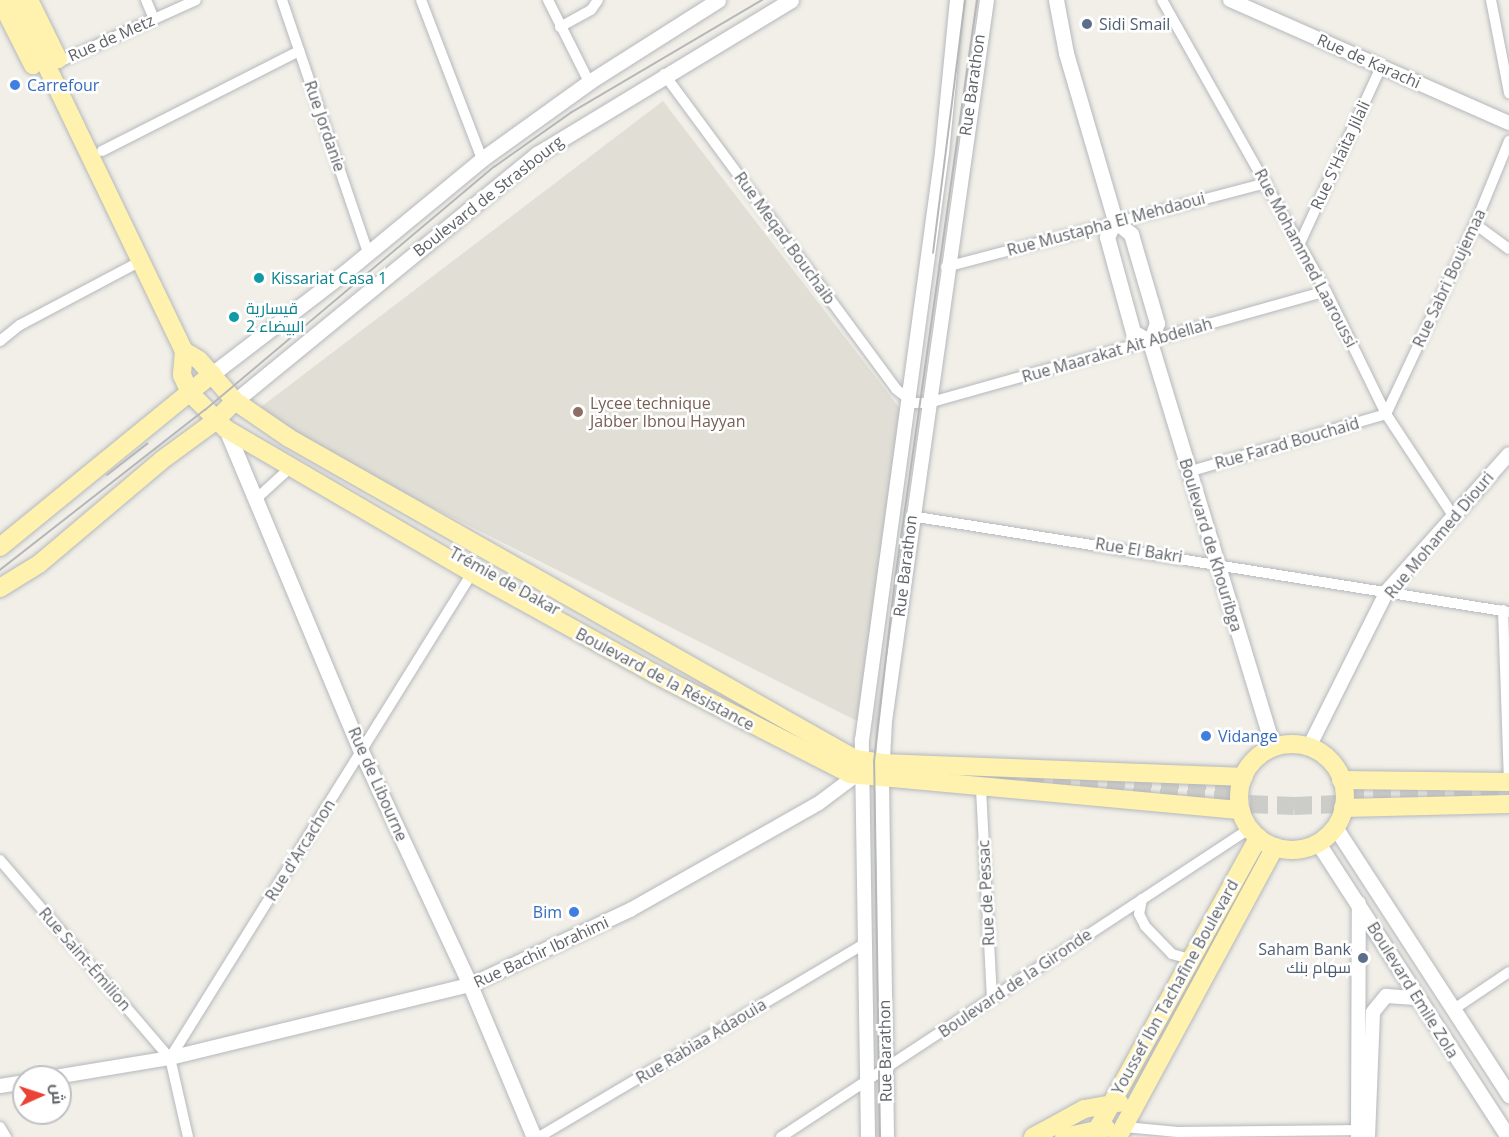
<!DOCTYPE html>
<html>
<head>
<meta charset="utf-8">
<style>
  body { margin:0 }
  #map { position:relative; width:1509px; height:1137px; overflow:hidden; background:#f1efe8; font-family:"Open Sans",Cairo,sans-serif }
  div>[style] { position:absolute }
  .education>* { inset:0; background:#e1ded6 }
  .primary-tunnel>* { height:18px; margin-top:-9px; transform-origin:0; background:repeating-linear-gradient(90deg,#ccccc8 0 18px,transparent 0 27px) }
  .roads { filter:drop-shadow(0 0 2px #b5b8bc) drop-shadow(0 0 2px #b5b8bc) }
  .minor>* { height:10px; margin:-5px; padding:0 5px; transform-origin:5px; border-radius:5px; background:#fff }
  .tertiary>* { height:14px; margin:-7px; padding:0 7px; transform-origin:7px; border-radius:7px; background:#fff }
  .secondary>* { height:15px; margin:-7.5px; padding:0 7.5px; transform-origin:7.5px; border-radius:7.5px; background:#fff }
  .primary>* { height:18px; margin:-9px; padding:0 9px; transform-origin:9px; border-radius:9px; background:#fff2af }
  .primary>.ring { margin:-9px; padding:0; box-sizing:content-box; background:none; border:18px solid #fff2af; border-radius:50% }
  .tram>* { height:1.5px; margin:-0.75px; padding:0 0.75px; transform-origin:0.75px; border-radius:0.75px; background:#b6b7b8 }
  .dots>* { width:16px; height:16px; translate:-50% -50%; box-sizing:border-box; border:3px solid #fff; border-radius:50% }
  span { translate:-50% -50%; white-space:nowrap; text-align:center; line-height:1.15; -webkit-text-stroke:5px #fff; paint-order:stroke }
  .service-label { font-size:16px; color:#4e5e75 }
  .left { translate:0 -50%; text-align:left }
  .right { translate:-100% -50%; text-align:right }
  .street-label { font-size:16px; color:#5f6368 }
  .shop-label { font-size:16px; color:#366cbe }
  .culture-label { font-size:16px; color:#0d838f }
  .education-label { font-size:16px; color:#785e54 }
  .north { position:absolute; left:12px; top:1065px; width:60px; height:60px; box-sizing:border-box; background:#fff; border:2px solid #bfc1c3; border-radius:50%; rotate:87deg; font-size:16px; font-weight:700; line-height:24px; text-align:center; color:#5f6368 }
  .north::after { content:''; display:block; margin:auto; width:21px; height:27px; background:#ea4335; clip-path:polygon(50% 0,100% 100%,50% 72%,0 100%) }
</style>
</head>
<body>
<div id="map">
  <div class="education">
    <i style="clip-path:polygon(663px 101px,901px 410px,859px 722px,279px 430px,253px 413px)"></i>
  </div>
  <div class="primary-tunnel">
    <i style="left:999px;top:776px;width:242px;rotate:4deg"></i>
    <i style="left:1346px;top:796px;width:163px;rotate:-1.8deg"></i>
    <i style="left:1223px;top:803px;width:71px;rotate:2.4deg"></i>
    <i style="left:1294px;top:806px;width:66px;rotate:-2.6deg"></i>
  </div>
  <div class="roads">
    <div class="minor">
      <i style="left:146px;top:0;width:21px;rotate:67deg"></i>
      <i style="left:282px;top:0;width:267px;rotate:71.2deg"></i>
      <i style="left:421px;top:0;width:170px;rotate:69deg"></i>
      <i style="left:548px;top:0;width:92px;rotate:63.4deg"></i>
      <i style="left:1162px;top:0;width:334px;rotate:60.6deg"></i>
      <i style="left:1326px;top:291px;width:137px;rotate:64deg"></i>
      <i style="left:1386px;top:414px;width:120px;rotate:56.6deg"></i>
      <i style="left:1491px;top:0;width:95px;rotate:79deg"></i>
      <i style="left:560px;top:27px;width:35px;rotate:-29deg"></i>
      <i style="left:591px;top:10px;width:12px;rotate:-55deg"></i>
      <i style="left:59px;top:62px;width:150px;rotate:-24.3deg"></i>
      <i style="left:664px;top:74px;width:391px;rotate:53.6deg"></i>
      <i style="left:896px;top:389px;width:23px;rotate:38deg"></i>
      <i style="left:914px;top:403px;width:14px"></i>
      <i style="left:928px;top:403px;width:413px;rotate:-15.7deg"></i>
      <i style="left:102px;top:151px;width:221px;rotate:-26.9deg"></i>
      <i style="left:1475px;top:224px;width:42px;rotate:36.3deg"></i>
      <i style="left:1300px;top:243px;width:194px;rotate:-65.3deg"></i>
      <i style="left:946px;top:267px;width:331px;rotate:-14.7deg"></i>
      <i style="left:0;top:341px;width:26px;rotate:-39deg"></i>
      <i style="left:20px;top:325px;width:137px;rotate:-27.9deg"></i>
      <i style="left:1188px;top:472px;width:206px;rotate:-16.3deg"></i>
      <i style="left:1386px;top:414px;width:210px;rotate:-64.9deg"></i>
      <i style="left:1475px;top:224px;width:90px;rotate:-67.7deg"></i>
      <i style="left:256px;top:499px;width:46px;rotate:-42.4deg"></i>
      <i style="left:911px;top:516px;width:606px;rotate:9.12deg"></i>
      <i style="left:1503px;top:610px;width:172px;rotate:88deg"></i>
      <i style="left:981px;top:789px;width:209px;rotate:87deg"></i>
      <i style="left:0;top:860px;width:261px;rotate:49.4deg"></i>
      <i style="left:1142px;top:899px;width:15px;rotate:101deg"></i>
      <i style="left:1139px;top:914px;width:13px;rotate:63deg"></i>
      <i style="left:1145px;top:926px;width:39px;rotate:46deg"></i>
      <i style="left:1172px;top:954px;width:19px;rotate:16deg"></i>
      <i style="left:1454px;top:1009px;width:66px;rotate:-33.9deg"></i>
      <i style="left:0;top:1127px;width:12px;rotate:59deg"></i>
      <i style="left:1125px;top:1127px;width:53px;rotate:5.4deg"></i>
      <i style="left:1178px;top:1132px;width:187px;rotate:-0.6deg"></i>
      <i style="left:188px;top:1137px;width:81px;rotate:-102.8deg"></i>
      <i style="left:170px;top:1058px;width:571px;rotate:-58.09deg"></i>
      <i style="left:539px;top:1137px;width:377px;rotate:-30.7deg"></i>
      <i style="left:781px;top:1137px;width:560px;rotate:-33.35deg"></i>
    </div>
    <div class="tertiary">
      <i style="left:1230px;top:0;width:305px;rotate:23.8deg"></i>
      <i style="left:1309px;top:747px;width:174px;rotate:-63.4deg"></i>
      <i style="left:1387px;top:591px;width:183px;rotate:-48.3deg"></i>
      <i style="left:55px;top:1077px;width:117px;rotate:-9.4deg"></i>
      <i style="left:170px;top:1058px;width:309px;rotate:-13.7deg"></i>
      <i style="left:470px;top:985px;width:177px;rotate:-25.1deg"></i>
      <i style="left:630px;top:910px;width:217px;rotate:-29.5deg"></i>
      <i style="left:819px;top:803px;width:45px;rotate:-36.9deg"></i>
      <i style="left:0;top:1086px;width:24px;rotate:-9deg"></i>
      <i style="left:868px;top:1137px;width:397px;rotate:-90.9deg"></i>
      <i style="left:862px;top:740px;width:592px;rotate:-82.24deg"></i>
      <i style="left:942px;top:153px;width:154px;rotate:-84.4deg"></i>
      <i style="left:887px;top:1137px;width:359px;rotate:-90.8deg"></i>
      <i style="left:882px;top:778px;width:57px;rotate:-87deg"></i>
      <i style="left:885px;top:721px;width:728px;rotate:-81.95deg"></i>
      <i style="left:1358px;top:1137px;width:234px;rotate:-89.8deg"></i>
      <i style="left:1368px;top:1137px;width:125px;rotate:-87.7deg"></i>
      <i style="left:1373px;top:1012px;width:21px;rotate:-51deg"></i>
      <i style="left:1386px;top:996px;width:29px;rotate:4deg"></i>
    </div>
    <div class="secondary">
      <i style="left:1056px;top:0;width:54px;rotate:79.3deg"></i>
      <i style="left:1066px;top:53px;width:175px;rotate:73.7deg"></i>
      <i style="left:1115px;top:221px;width:21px;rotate:39deg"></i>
      <i style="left:1131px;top:234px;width:93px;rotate:73.7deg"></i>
      <i style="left:1157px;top:323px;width:20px;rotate:110deg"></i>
      <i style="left:1150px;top:342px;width:424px;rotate:73.1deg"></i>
      <i style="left:1115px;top:221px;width:18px;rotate:117deg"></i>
      <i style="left:1107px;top:237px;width:98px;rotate:74.7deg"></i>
      <i style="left:1133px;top:332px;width:20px;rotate:30deg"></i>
      <i style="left:212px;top:374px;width:174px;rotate:-37.5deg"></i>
      <i style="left:350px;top:268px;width:171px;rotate:-39.5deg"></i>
      <i style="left:482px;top:159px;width:132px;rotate:-35.7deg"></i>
      <i style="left:589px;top:82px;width:153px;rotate:-32.4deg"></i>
      <i style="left:235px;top:401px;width:390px;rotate:-39.3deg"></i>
      <i style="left:537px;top:154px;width:297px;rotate:-31.2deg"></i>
      <i style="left:226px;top:429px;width:349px;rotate:67.3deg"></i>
      <i style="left:361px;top:751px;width:258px;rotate:65deg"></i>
      <i style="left:470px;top:985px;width:165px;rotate:67.2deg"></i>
      <i style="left:1335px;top:827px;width:320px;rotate:57deg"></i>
      <i style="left:1318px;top:843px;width:350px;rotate:57.1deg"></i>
    </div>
    <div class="primary">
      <i style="left:0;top:0;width:73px;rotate:63.1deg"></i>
      <i style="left:15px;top:0;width:390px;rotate:64.3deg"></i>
      <i style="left:184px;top:351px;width:24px;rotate:95deg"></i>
      <i style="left:182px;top:375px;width:20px;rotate:66deg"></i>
      <i style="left:190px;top:393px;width:51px;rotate:45deg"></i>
      <i style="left:226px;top:429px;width:285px;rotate:30.3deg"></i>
      <i style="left:472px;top:573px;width:209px;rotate:28.9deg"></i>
      <i style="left:655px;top:674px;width:219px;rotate:27.1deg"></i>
      <i style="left:850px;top:774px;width:392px;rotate:5.3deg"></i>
      <i style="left:29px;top:0;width:66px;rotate:63.8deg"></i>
      <i style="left:184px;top:351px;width:17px;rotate:31deg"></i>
      <i style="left:199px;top:360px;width:55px;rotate:48.7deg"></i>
      <i style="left:235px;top:401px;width:65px;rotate:34.4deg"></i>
      <i style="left:289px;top:438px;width:651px;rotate:29.56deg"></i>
      <i style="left:855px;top:759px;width:28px;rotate:8deg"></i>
      <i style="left:883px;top:763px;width:361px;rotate:2.2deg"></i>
      <i style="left:0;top:547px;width:274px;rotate:-39.2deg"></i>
      <i style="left:0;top:588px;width:46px;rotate:-31.6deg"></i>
      <i style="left:39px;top:564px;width:161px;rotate:-40.2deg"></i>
      <i style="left:162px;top:460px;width:66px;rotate:-36.3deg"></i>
      <i style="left:215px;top:421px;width:28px;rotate:-45deg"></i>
      <i class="ring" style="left:1239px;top:744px;width:88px;height:88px"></i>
      <i style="left:1341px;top:780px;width:168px;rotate:0.7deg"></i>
      <i style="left:1343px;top:808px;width:166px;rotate:-1.4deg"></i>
      <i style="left:1033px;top:1137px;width:58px;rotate:-28.8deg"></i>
      <i style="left:1084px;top:1109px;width:36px;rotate:-10deg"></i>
      <i style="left:1064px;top:1137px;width:43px;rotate:-12.1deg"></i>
      <i style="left:1093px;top:1137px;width:342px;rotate:-61.1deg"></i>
      <i style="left:1118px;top:1137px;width:330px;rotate:-61.6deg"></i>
    </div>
  </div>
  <div class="tram">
    <i style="left:933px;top:253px;width:255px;rotate:-82.8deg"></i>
    <i style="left:107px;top:475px;width:51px;rotate:-37.8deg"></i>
    <i style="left:0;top:570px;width:260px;rotate:-38deg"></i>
    <i style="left:205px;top:410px;width:378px;rotate:-40.1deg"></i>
    <i style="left:494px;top:167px;width:95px;rotate:-35.2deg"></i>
    <i style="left:572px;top:112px;width:221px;rotate:-30.5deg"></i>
    <i style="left:880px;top:1137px;width:375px;rotate:-90.9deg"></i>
    <i style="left:874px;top:762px;width:190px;rotate:-83.4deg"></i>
    <i style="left:896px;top:573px;width:579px;rotate:-81.95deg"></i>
  </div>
  <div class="dots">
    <i style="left:1087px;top:24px;background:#5c6f8a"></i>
    <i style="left:15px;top:85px;background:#3f7fe0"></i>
    <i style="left:259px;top:278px;background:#0f9aa8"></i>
    <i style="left:234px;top:317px;background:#0f9aa8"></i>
    <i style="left:578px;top:412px;background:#8d6e63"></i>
    <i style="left:1206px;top:736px;background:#3f7fe0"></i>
    <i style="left:574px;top:912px;background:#3f7fe0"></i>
    <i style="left:1363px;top:958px;background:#5c6f8a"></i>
  </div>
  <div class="service-label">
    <span class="left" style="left:1099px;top:24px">Sidi Smail</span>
    <span class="right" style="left:1351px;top:958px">Saham Bank<br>سهام بنك</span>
  </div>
  <div class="street-label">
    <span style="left:111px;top:38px;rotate:-24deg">Rue de Metz</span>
    <span style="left:1369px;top:61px;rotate:24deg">Rue de Karachi</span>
    <span style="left:972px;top:85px;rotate:-82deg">Rue Barathon</span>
    <span style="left:325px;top:126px;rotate:71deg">Rue Jordanie</span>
    <span style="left:1340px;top:155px;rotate:-65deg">Rue S'Haita Jilali</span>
    <span style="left:488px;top:196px;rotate:-38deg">Boulevard de Strasbourg</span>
    <span style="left:1106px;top:224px;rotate:-15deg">Rue Mustapha El Mehdaoui</span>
    <span style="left:785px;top:238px;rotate:54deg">Rue Meqad Bouchaib</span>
    <span style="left:1306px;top:258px;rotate:62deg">Rue Mohammed Laaroussi</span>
    <span style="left:1449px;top:278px;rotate:-65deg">Rue Sabri Boujemaa</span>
    <span style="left:1117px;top:350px;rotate:-16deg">Rue Maarakat Ait Abdellah</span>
    <span style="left:1287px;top:443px;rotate:-16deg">Rue Farad Bouchaid</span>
    <span style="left:1439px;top:535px;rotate:-50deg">Rue Mohamed Diouri</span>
    <span style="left:1211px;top:545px;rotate:73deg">Boulevard de Khouribga</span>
    <span style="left:1139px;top:550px;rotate:9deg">Rue El Bakri</span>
    <span style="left:905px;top:566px;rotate:-83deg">Rue Barathon</span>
    <span style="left:505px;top:581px;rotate:29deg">Trémie de Dakar</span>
    <span style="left:665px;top:679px;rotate:28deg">Boulevard de la Résistance</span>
    <span style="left:378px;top:784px;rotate:66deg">Rue de Libourne</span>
    <span style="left:300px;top:850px;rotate:-58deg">Rue d'Arcachon</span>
    <span style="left:986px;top:893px;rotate:-93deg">Rue de Pessac</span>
    <span style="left:541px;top:952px;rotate:-25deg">Rue Bachir Ibrahimi</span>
    <span style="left:85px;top:959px;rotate:49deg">Rue Saint-Émilion</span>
    <span style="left:1015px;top:983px;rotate:-34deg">Boulevard de la Gironde</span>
    <span style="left:1175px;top:987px;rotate:-61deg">Youssef Ibn Tachafine Boulevard</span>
    <span style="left:1413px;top:990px;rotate:58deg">Boulevard Emile Zola</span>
    <span style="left:701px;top:1041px;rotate:-31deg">Rue Rabiaa Adaouia</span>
    <span style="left:885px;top:1051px;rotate:-91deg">Rue Barathon</span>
  </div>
  <div class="shop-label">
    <span class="left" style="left:27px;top:85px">Carrefour</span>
    <span class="left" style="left:1218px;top:736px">Vidange</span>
    <span class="right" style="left:562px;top:912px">Bim</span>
  </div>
  <div class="culture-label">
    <span class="left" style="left:271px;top:278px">Kissariat Casa 1</span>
    <span class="left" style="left:246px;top:317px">قيسارية<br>البيضاء 2</span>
  </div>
  <div class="education-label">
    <span class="left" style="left:590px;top:412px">Lycee technique<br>Jabber Ibnou Hayyan</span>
  </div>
  <div class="north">ش</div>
</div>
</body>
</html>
